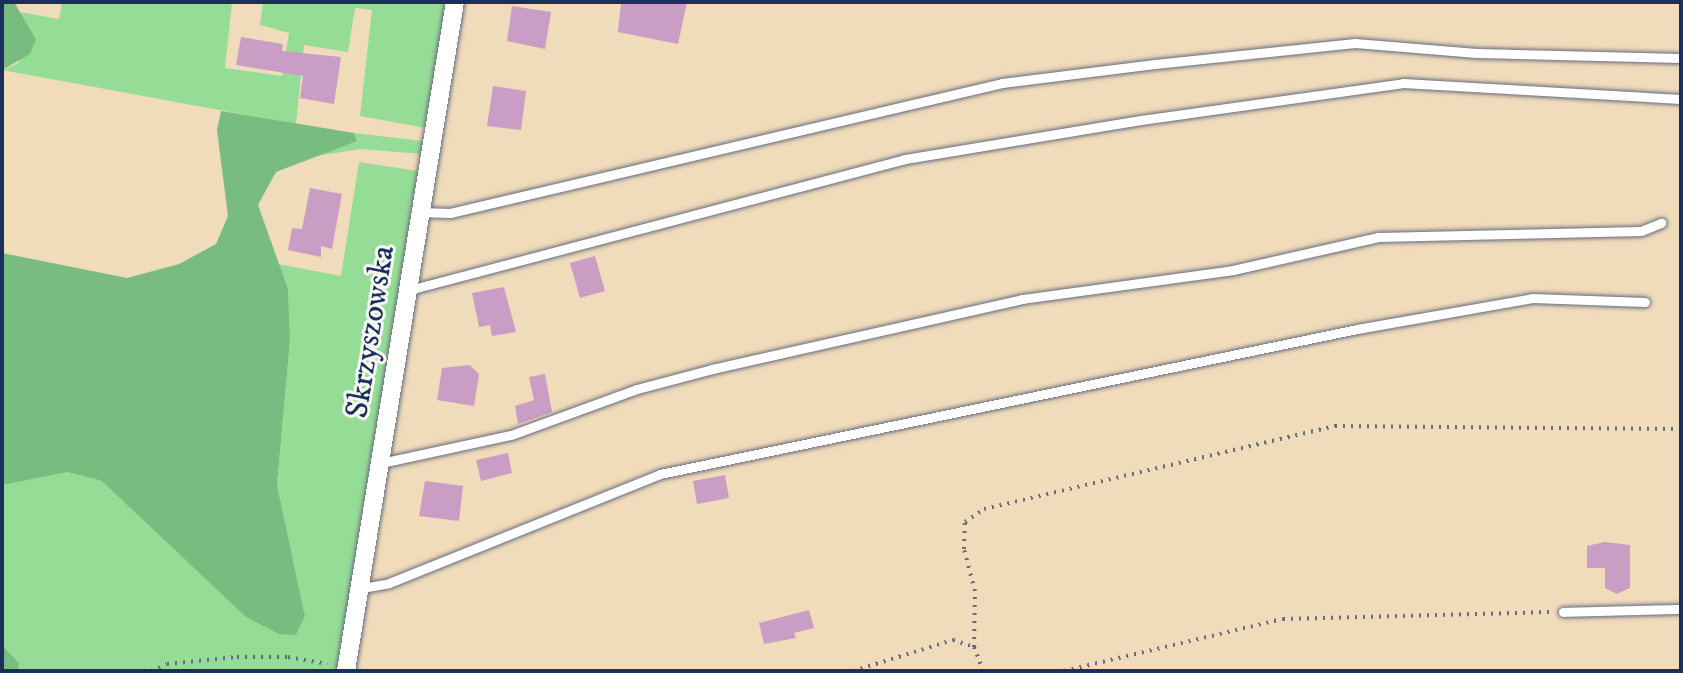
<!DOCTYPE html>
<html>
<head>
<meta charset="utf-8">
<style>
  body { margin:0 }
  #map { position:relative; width:1683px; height:673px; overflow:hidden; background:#f0dcbb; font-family:"IM FELL DW Pica",serif }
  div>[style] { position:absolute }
  .green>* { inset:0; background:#95dd96 }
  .forest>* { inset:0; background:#78bc7f }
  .building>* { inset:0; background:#ca9dc4 }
  .path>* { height:4px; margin-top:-2px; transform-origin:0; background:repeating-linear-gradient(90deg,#666c7f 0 2px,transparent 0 8px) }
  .roads { filter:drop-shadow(0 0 2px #666c7f) drop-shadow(0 0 2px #666c7f) }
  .service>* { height:9px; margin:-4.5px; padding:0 4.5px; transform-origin:4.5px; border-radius:4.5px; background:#fff }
  .minor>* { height:18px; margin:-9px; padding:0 9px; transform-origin:9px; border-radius:9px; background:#fff }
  span { translate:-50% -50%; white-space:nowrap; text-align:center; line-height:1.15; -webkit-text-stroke:6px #f6f6f2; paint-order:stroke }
  .street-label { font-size:32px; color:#1b2f5e }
  .frame { position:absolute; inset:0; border:4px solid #1b2f5e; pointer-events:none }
</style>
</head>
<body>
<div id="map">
  <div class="green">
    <i style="clip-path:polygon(62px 2px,232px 2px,225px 68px,282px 76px,289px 33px,260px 25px,263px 2px,446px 2px,425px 128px,360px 116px,372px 10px,355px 8px,348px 52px,304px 45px,296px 124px,2px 70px,17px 64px,36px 39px,20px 12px,59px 19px)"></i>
    <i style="clip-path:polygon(354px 133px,423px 141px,421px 154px,361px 149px,309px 157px,357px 140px)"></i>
    <i style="clip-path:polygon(359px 162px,418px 171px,337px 671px,18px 671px,19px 663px,2px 645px,2px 485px,42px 473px,67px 472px,102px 481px,170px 539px,296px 635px,305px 616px,277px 485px,290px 340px,288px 289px,278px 264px,341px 276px)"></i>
  </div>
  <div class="forest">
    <i style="clip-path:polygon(2px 2px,14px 2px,36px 39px,30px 54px,2px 70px)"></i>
    <i style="clip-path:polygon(221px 111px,354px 133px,357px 141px,276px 172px,258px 205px,288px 289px,290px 340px,277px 485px,305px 616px,296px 635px,279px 634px,246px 617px,102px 481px,67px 472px,2px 485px,2px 253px,127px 278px,179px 264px,216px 244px,228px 216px,217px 130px)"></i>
    <i style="clip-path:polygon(2px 645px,19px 663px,18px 671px,2px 671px)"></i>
  </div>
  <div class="building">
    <i style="clip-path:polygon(621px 2px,687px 2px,678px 44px,618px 32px)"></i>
    <i style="clip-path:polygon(512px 6px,551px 12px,545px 49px,507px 41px)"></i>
    <i style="clip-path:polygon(241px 37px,283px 44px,282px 51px,341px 57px,334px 104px,300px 98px,303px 76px,236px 65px)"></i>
    <i style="clip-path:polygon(493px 86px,526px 91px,521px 130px,487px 126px)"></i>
    <i style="clip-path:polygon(310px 188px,342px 194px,332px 249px,321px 246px,321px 257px,288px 250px,292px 228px,302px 229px)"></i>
    <i style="clip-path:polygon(595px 256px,605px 291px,580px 298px,570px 263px)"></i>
    <i style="clip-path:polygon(504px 287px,516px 332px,492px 336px,490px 325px,479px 327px,472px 293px)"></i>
    <i style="clip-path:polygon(470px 365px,479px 374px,474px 406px,437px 400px,442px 368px)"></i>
    <i style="clip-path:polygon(545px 374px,552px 412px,518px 424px,515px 406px,534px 400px,529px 377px)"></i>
    <i style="clip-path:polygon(508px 453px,512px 473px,481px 481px,476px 460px)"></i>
    <i style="clip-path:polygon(725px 475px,729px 498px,697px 504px,693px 481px)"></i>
    <i style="clip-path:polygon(425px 481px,463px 486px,459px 521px,419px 516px)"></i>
    <i style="clip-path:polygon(1604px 542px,1630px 545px,1630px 588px,1617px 594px,1605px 588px,1605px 568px,1587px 568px,1587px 546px)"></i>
    <i style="clip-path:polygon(809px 610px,814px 628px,794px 633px,796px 638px,764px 644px,759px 623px)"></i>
  </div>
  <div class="path">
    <i style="left:974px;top:647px;width:56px;rotate:-89deg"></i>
    <i style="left:975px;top:591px;width:43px;rotate:-104.7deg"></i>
    <i style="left:964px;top:549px;width:27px;rotate:-88deg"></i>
    <i style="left:965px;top:522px;width:23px;rotate:-34deg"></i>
    <i style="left:984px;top:509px;width:361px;rotate:-13.3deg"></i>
    <i style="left:1335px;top:426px;width:346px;rotate:0.5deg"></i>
    <i style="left:151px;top:671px;width:17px;rotate:-24deg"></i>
    <i style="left:167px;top:664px;width:70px;rotate:-5.7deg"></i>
    <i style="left:237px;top:657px;width:51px"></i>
    <i style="left:288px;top:657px;width:40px;rotate:10deg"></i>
    <i style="left:853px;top:671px;width:105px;rotate:-17.2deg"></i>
    <i style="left:953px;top:640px;width:22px;rotate:18deg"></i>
    <i style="left:974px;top:647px;width:26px;rotate:69deg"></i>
    <i style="left:1064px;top:671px;width:225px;rotate:-13.4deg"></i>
    <i style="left:1283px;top:619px;width:266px;rotate:-1.5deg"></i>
  </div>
  <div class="roads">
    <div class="service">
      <i style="left:421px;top:212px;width:29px;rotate:2deg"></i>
      <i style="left:450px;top:213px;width:567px;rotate:-13.25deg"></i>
      <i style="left:1002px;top:83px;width:154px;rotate:-7.1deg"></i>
      <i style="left:1155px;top:64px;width:201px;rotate:-6deg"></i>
      <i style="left:1355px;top:43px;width:122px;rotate:4.7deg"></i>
      <i style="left:1477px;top:53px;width:204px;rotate:1.4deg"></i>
      <i style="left:409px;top:290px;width:513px;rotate:-14.79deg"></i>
      <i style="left:905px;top:159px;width:239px;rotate:-9.4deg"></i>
      <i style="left:1141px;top:120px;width:265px;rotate:-8deg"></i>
      <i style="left:1403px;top:83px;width:278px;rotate:3.3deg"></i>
      <i style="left:381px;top:463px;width:133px;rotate:-12.2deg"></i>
      <i style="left:511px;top:435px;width:134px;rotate:-20.1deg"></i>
      <i style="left:637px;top:389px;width:78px;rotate:-14.9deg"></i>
      <i style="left:712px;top:369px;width:318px;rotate:-12.7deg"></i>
      <i style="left:1022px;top:299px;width:213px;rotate:-7.8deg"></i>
      <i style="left:1233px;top:270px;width:149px;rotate:-12.8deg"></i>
      <i style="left:1378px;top:237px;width:263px;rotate:-1.3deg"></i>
      <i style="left:1641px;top:231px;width:22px;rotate:-22deg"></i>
      <i style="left:362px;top:588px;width:27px;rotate:-10deg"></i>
      <i style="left:389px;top:583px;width:292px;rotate:-21.9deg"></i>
      <i style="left:660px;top:474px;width:712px;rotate:-11.75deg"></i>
      <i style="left:1357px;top:329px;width:178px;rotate:-10deg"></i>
      <i style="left:1532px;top:298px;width:113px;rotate:2deg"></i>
      <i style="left:1563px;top:612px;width:118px;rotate:-1.5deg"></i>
    </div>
    <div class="minor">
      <i style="left:346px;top:671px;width:678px;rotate:-80.75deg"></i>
    </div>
  </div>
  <div class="street-label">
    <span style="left:371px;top:332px;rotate:-81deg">Skrzyszowska</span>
  </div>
  <div class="frame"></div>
</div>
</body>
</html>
